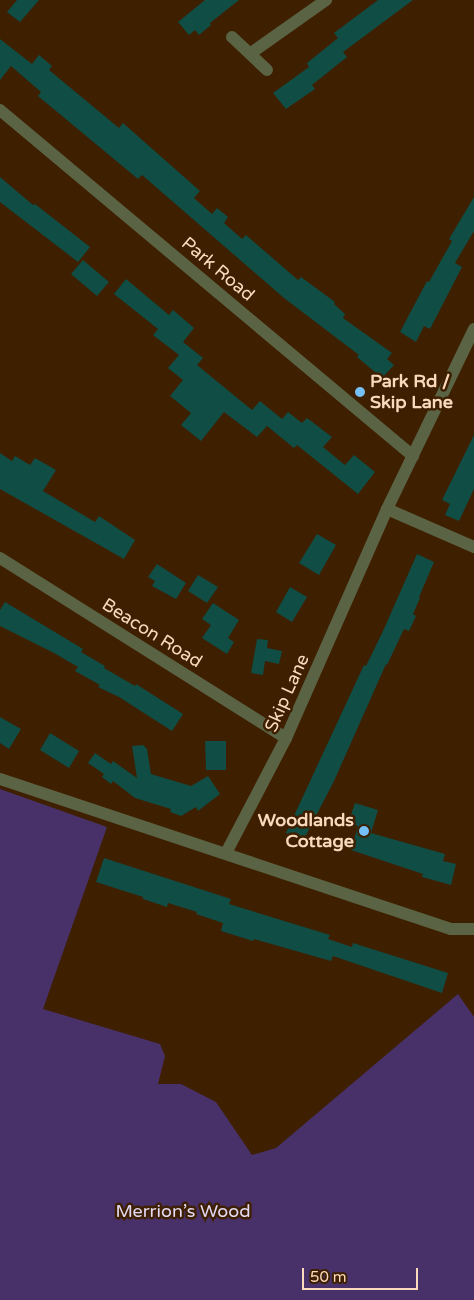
<!DOCTYPE html>
<html>
<head>
<meta charset="utf-8">
<style>
  body { margin:0 }
  #map { position:relative; width:474px; height:1300px; overflow:hidden; background:#3e1f00; font-family:"Varela Round",sans-serif }
  div>[style] { position:absolute }
  .green>* { inset:0; background:#483168 }
  .building>* { inset:0; background:#104d45 }
  .minor>* { height:12px; margin:-6px; padding:0 6px; transform-origin:6px; border-radius:6px; background:#5a6344 }
  .dots>* { width:14px; height:14px; translate:-50% -50%; box-sizing:border-box; border:2px solid #3e1f00; border-radius:50% }
  span { translate:-50% -50%; white-space:nowrap; text-align:center; line-height:1.15; -webkit-text-stroke:5px #3e1f00; paint-order:stroke }
  .street-label { font-size:18px; color:#fbd9bd }
  .poi-label { font-size:18px; color:#fbd9bd; font-weight:700 }
  .left { translate:0 -50%; text-align:left }
  .right { translate:-100% -50%; text-align:right }
  .park-label { font-size:18px; color:#e3daf4 }
  .scale { position:absolute; left:302px; top:1268px; width:116px; height:22px; box-sizing:border-box; border:2px solid #fbd9bd; border-top:0; padding-left:6px; font-size:15px; line-height:18px; white-space:nowrap; color:#fbd9bd; -webkit-text-stroke:4px #3e1f00; paint-order:stroke }
</style>
</head>
<body>
<div id="map">
  <div class="green">
    <i style="clip-path:polygon(0 789px,107px 827px,43px 1009px,160px 1044px,165px 1056px,158px 1084px,181px 1084px,216px 1102px,252px 1155px,276px 1148px,458px 994px,474px 1017px,474px 1300px,0 1300px)"></i>
  </div>
  <div class="building">
    <i style="clip-path:polygon(17px 0,39px 0,20px 22px,7px 12px)"></i>
    <i style="clip-path:polygon(205px 0,239px 0,210px 23px,211px 25px,199px 35px,195px 30px,189px 35px,178px 22px)"></i>
    <i style="clip-path:polygon(378px 0,413px 0,343px 52px,347px 57px,312px 85px,315px 89px,286px 109px,273px 93px,309px 67px,307px 63px,338px 38px,334px 33px)"></i>
    <i style="clip-path:polygon(0 39px,32px 64px,39px 55px,52px 66px,49px 70px,119px 128px,123px 123px,200px 191px,194px 198px,212px 214px,217px 208px,228px 217px,224px 223px,242px 239px,246px 235px,298px 280px,301px 277px,335px 302px,334px 304px,345px 314px,343px 318px,392px 353px,387px 359px,394px 365px,382px 378px,357px 357px,359px 355px,284px 298px,142px 175px,138px 179px,38px 96px,41px 92px,11px 66px,0 80px)"></i>
    <i style="clip-path:polygon(0 177px,33px 205px,35px 204px,90px 247px,78px 262px,0 202px)"></i>
    <i style="clip-path:polygon(474px 197px,474px 231px,455px 263px,462px 267px,430px 329px,424px 326px,416px 342px,400px 332px,427px 281px,429px 282px,452px 241px,449px 239px)"></i>
    <i style="clip-path:polygon(83px 260px,109px 282px,97px 296px,71px 274px)"></i>
    <i style="clip-path:polygon(126px 279px,169px 315px,173px 310px,194px 328px,183px 342px,203px 358px,197px 365px,252px 410px,260px 401px,282px 419px,288px 412px,302px 423px,307px 418px,332px 437px,323px 447px,345px 465px,354px 455px,375px 472px,358px 494px,297px 445px,294px 448px,267px 426px,257px 437px,224px 412px,201px 441px,181px 425px,191px 413px,170px 396px,183px 380px,168px 368px,179px 355px,153px 335px,158px 329px,114px 294px)"></i>
    <i style="clip-path:polygon(474px 435px,474px 489px,459px 521px,445px 515px,450px 504px,442px 500px)"></i>
    <i style="clip-path:polygon(0 453px,12px 461px,15px 456px,30px 465px,35px 458px,56px 470px,43px 491px,95px 522px,99px 516px,135px 540px,124px 559px,0 489px)"></i>
    <i style="clip-path:polygon(317px 534px,336px 545px,319px 575px,299px 563px)"></i>
    <i style="clip-path:polygon(417px 554px,434px 562px,419px 597px,420px 598px,413px 614px,416px 616px,409px 631px,404px 629px,387px 665px,386px 664px,334px 781px,303px 841px,286px 833px,364px 665px,366px 666px,383px 631px)"></i>
    <i style="clip-path:polygon(157px 564px,186px 583px,176px 599px,152px 586px,155px 581px,148px 577px)"></i>
    <i style="clip-path:polygon(198px 575px,218px 587px,207px 603px,188px 591px)"></i>
    <i style="clip-path:polygon(290px 587px,307px 597px,292px 622px,276px 612px)"></i>
    <i style="clip-path:polygon(5px 602px,83px 649px,81px 652px,105px 666px,104px 668px,135px 686px,136px 684px,183px 714px,172px 731px,119px 697px,98px 687px,100px 685px,75px 671px,78px 667px,54px 653px,0 626px,0 610px)"></i>
    <i style="clip-path:polygon(213px 603px,239px 620px,228px 638px,234px 642px,227px 654px,202px 638px,211px 625px,202px 619px)"></i>
    <i style="clip-path:polygon(257px 639px,268px 640px,267px 648px,282px 651px,279px 664px,265px 661px,263px 675px,251px 673px)"></i>
    <i style="clip-path:polygon(0 717px,21px 729px,9px 749px,0 743px)"></i>
    <i style="clip-path:polygon(50px 733px,79px 751px,69px 768px,40px 750px)"></i>
    <i style="clip-path:polygon(205px 741px,226px 741px,226px 770px,206px 770px)"></i>
    <i style="clip-path:polygon(143px 745px,147px 749px,151px 774px,191px 786px,208px 776px,220px 794px,198px 811px,196px 807px,181px 816px,170px 812px,171px 809px,135px 798px,113px 781px,111px 784px,102px 777px,104px 774px,88px 763px,95px 753px,111px 764px,113px 761px,137px 778px,132px 746px)"></i>
    <i style="clip-path:polygon(355px 803px,378px 810px,371px 833px,445px 854px,443px 861px,456px 864px,451px 885px,422px 877px,423px 874px,351px 850px,358px 826px,348px 823px)"></i>
    <i style="clip-path:polygon(104px 858px,231px 899px,229px 904px,330px 935px,328px 939px,352px 947px,353px 943px,448px 973px,442px 993px,333px 956px,331px 961px,254px 939px,253px 941px,221px 931px,223px 923px,196px 914px,197px 912px,168px 903px,167px 907px,143px 899px,143px 897px,96px 882px)"></i>
  </div>
  <div class="minor">
    <i style="left:232px;top:37px;width:48px;rotate:43.3deg"></i>
    <i style="left:251px;top:53px;width:92px;rotate:-35.2deg"></i>
    <i style="left:0;top:110px;width:539px;rotate:39.96deg"></i>
    <i style="left:387px;top:509px;width:95px;rotate:23.6deg"></i>
    <i style="left:0;top:558px;width:338px;rotate:32.2deg"></i>
    <i style="left:0;top:779px;width:475px;rotate:18.4deg"></i>
    <i style="left:451px;top:929px;width:23px"></i>
    <i style="left:226px;top:853px;width:130px;rotate:-62.4deg"></i>
    <i style="left:286px;top:738px;width:250px;rotate:-66.2deg"></i>
    <i style="left:387px;top:509px;width:200px;rotate:-64.2deg"></i>
  </div>
  <div class="dots">
    <i style="left:360px;top:392px;background:#75c0f6"></i>
    <i style="left:364px;top:831px;background:#75c0f6"></i>
  </div>
  <div class="street-label">
    <span style="left:218px;top:269px;rotate:40deg">Park Road</span>
    <span style="left:152px;top:633px;rotate:32deg">Beacon Road</span>
    <span style="left:287px;top:693px;rotate:-66deg">Skip Lane</span>
  </div>
  <div class="poi-label">
    <span class="left" style="left:370px;top:392px">Park Rd /<br>Skip Lane</span>
    <span class="right" style="left:354px;top:831px">Woodlands<br>Cottage</span>
  </div>
  <div class="park-label">
    <span style="left:183px;top:1211px">Merrion’s Wood</span>
  </div>
  <div class="scale">50 m</div>
</div>
</body>
</html>
